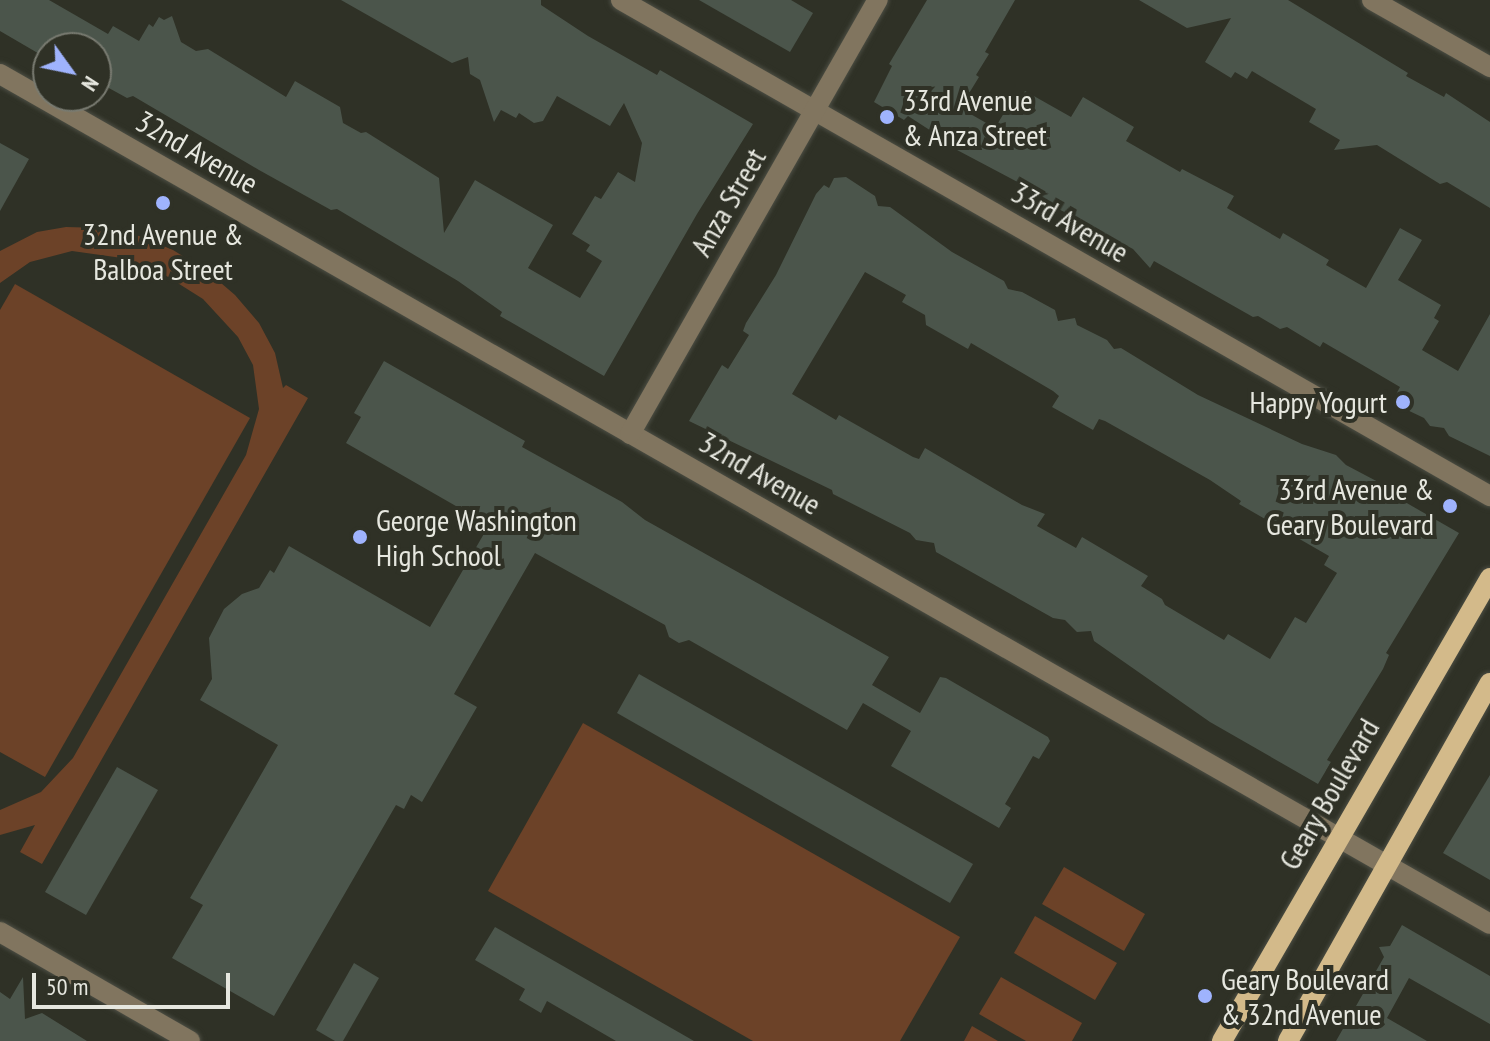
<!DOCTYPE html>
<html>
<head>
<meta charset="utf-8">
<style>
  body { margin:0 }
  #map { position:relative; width:1490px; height:1041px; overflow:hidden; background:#2f3126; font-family:"PT Sans Narrow",sans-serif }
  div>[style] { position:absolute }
  .green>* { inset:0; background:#6c4228 }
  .building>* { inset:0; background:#4b554b }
  .roads { filter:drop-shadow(0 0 2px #4c4e44) drop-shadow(0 0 2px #4c4e44) }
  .minor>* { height:20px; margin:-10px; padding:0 10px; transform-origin:10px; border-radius:10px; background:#81755f }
  .major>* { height:20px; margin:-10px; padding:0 10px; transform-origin:10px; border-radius:10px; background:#d3ba8a }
  .dots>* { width:22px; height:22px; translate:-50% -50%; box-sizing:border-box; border:4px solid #2f3126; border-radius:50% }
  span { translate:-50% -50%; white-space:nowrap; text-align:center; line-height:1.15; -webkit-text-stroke:8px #2f3126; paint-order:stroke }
  .poi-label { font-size:30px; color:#e6e7df }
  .left { translate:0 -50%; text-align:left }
  .right { translate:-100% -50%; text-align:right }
  .street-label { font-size:30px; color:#e6e7df }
  .north { position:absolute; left:32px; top:32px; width:80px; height:80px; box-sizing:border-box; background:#2f3126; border:2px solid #787a70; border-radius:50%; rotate:123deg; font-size:22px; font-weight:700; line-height:32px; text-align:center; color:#e6e7df }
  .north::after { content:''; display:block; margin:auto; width:28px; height:36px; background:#9fb3fd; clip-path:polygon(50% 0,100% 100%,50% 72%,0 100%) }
  .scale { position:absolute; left:32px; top:973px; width:198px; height:36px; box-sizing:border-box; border:4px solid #e6e7df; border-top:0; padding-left:10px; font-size:24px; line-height:28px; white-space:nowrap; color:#e6e7df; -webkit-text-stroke:6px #2f3126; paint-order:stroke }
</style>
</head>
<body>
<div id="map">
  <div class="green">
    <i style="clip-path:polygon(66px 227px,102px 228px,139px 236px,173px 250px,207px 271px,235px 295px,259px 323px,275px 353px,283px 388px,286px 385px,308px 398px,42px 864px,20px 852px,35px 825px,0 835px,0 810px,41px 792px,73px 758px,246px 455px,259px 409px,253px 365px,238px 337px,203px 299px,157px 270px,122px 258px,72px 251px,30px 262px,0 283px,0 251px,37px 232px)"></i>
    <i style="clip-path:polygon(15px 284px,250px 418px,45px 777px,0 752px,0 310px)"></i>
    <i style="clip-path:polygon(583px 723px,960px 937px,900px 1041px,753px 1041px,488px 891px)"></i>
    <i style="clip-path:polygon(1064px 867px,1145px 914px,1124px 951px,1042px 904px)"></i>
    <i style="clip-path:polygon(1035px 916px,1117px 963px,1095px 1000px,1014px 953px)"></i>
    <i style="clip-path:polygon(1001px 977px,1082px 1023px,1072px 1041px,1026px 1041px,979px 1014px)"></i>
    <i style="clip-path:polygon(972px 1026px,998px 1041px,964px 1041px)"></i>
  </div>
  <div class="building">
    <i style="clip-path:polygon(0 0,49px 0,108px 34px,113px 26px,139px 41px,149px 24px,153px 27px,159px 17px,164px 20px,172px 16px,181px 42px,196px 51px,208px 49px,286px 97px,295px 81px,340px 107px,343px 123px,361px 133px,366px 132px,439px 178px,444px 233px,475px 180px,553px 225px,528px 268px,580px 298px,602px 261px,586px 251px,590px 245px,572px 234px,595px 196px,601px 199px,618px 172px,635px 182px,642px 143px,624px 103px,610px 126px,557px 96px,543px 121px,534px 123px,519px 113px,516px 118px,501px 110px,494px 122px,480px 80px,470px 74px,468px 57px,452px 63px,341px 0,541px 0,541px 5px,588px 36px,657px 75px,660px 70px,753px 124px,697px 214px,604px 376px,500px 316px,502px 312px,458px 281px,337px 209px,331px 210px,259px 170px,133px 96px,127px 98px,96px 81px,96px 48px,48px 48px,48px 59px,0 31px)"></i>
    <i style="clip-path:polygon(699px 0,791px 0,813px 13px,790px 52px)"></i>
    <i style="clip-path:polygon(927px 0,1015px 0,985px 52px,989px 54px,976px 75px,979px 77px,960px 108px,995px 128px,1013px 98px,1019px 102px,1025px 91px,1071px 117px,1083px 97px,1134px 127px,1126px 141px,1180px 172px,1182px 169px,1234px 196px,1227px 208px,1280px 239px,1283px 233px,1329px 260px,1326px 265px,1366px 288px,1400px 228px,1422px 240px,1398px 280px,1441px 305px,1434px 318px,1439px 321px,1422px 350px,1458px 371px,1490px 314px,1490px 456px,1449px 436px,1444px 428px,1430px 426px,1424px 418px,1403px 408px,1393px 400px,1400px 387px,1366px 367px,1323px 342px,1320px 347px,1287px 327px,1280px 329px,1258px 316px,1253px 317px,1154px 261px,1150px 268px,1133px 249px,1027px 192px,1029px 188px,940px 141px,942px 138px,908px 116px,904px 120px,874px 102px,892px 66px,889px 64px)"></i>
    <i style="clip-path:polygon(1139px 0,1288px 0,1408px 73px,1406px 76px,1444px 97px,1446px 93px,1490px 122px,1490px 208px,1447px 182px,1440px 184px,1377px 145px,1334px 150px,1340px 140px,1309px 122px,1316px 109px,1252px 71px,1247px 79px,1235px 72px,1231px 78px,1205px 62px,1231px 18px,1187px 28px)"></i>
    <i style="clip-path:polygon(0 143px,29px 159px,0 211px)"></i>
    <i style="clip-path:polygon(evenodd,846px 177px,875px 196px,878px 206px,890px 207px,952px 252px,1004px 281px,1008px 289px,1022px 292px,1055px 310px,1058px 321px,1075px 318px,1077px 325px,1107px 340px,1114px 349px,1121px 348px,1198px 395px,1302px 444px,1336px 455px,1346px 465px,1401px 494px,1398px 498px,1459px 533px,1386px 653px,1389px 655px,1383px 669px,1327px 760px,1331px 762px,1318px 784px,1210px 722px,1094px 641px,1091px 631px,1077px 632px,1065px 620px,1053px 618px,936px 552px,934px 543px,916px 540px,910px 533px,833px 494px,832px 490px,689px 421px,722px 365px,728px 369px,749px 335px,743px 331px,746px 323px,776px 275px,816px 194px,824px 185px,829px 188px,834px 178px,846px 177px,865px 272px,906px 295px,902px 302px,925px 315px,926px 325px,968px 349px,971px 343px,1053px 391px,1059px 396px,1052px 407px,1093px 430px,1099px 419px,1105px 421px,1210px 480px,1241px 501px,1239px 504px,1329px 556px,1324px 565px,1337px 573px,1306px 623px,1295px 617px,1270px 659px,1228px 634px,1224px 640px,1165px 605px,1162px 599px,1141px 586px,1148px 576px,1082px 537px,1076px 548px,1037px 526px,1045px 514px,1022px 505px,925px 448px,919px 459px,913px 457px,839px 415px,836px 420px,792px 394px,865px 272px)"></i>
    <i style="clip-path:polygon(384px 361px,525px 441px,522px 447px,622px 502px,645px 520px,889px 657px,872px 685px,920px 713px,940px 677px,946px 678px,1048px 737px,1050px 741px,1039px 759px,1033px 756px,1005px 804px,1011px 808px,999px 828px,891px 766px,911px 731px,863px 703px,847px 730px,689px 640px,679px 643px,669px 637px,665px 625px,535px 553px,454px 694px,477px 707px,422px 802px,411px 795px,404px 809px,396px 805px,274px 1016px,172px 958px,203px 905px,190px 898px,278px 745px,200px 700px,212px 679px,209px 638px,224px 609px,242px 594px,259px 588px,270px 570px,274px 573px,289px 546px,430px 627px,489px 525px,346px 443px,361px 417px,354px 413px)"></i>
    <i style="clip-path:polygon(639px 674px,973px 864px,950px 903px,617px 713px)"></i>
    <i style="clip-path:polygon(117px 767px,158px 790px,86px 915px,45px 892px)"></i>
    <i style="clip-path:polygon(1490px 775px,1490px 880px,1443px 853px)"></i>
    <i style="clip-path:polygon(1402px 925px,1490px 976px,1490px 1024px,1409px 978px,1387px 1018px,1427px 1041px,1336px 1041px,1384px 957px,1379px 947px,1390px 946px)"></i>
    <i style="clip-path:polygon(495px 927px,694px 1041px,616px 1041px,547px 1001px,541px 1013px,519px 1000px,525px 989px,475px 960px)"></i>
    <i style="clip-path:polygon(354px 963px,379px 978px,343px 1041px,335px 1041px,316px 1030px)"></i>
    <i style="clip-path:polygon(23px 977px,25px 1019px,42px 1013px,87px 1041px,0 1041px,0 992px,10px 999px)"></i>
  </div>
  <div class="roads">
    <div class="minor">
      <i style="left:621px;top:0;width:1001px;rotate:29.72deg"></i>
      <i style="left:1372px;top:0;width:136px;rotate:29.6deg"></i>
      <i style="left:0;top:74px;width:1715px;rotate:29.7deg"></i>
      <i style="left:630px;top:434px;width:500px;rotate:-60.3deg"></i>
      <i style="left:0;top:932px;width:219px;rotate:29.8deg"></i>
    </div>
    <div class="major">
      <i style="left:1222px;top:1041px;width:535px;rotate:-59.94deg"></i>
      <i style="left:1288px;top:1041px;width:411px;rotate:-60.6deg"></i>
    </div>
  </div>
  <div class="dots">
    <i style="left:887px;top:117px;background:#9fb3fd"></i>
    <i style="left:163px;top:203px;background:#9fb3fd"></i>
    <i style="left:1403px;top:402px;background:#9fb3fd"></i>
    <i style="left:1450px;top:506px;background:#9fb3fd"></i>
    <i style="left:360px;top:537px;background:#9fb3fd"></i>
    <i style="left:1205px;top:996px;background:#9fb3fd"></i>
  </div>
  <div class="poi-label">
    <span class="left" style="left:903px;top:117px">33rd Avenue<br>&amp; Anza Street</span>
    <span style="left:163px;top:251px">32nd Avenue &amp;<br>Balboa Street</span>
    <span class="right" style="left:1387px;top:402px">Happy Yogurt</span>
    <span class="right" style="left:1434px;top:506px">33rd Avenue &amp;<br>Geary Boulevard</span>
    <span class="left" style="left:376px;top:537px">George Washington<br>High School</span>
    <span class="left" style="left:1221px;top:996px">Geary Boulevard<br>&amp; 32nd Avenue</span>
  </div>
  <div class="street-label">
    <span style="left:197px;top:152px;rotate:30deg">32nd Avenue</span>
    <span style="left:728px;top:202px;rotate:-60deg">Anza Street</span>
    <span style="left:1070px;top:222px;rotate:30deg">33rd Avenue</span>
    <span style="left:760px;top:473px;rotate:30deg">32nd Avenue</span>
    <span style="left:1329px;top:794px;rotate:-60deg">Geary Boulevard</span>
  </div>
  <div class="north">N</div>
  <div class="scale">50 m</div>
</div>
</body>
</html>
